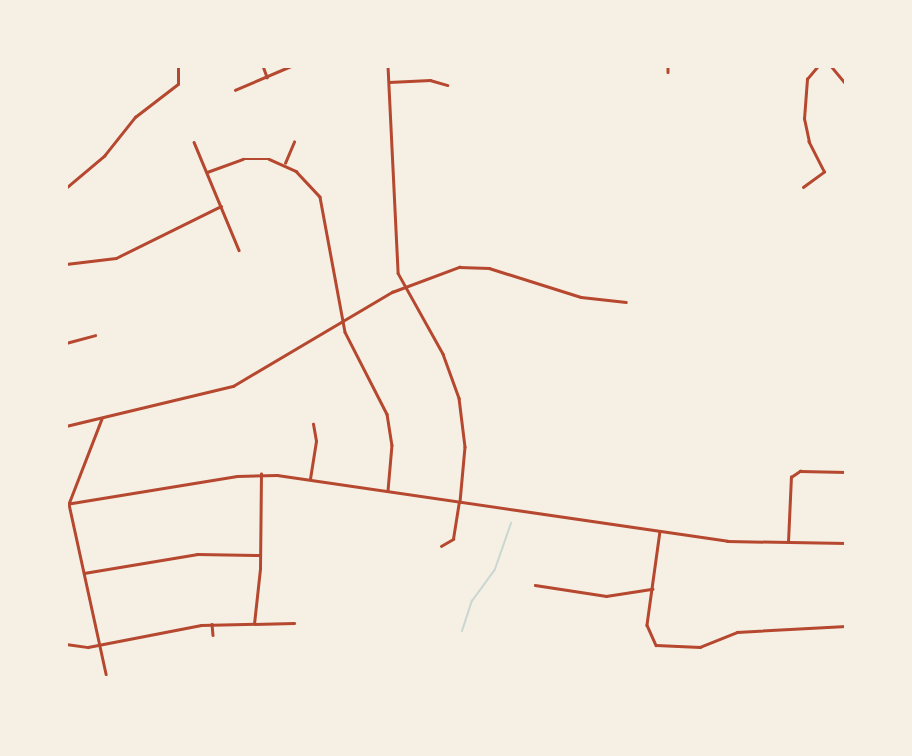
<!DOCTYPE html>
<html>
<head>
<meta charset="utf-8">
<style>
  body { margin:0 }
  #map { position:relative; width:912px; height:756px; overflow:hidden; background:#f6efe4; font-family:Commissioner,sans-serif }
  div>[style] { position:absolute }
  .stream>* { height:2px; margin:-1px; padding:0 1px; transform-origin:1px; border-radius:1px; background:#c9d6d2 }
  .minor>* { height:2.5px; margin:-1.25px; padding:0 1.25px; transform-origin:1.25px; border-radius:1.25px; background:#b5482f }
  .tertiary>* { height:2.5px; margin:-1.25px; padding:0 1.25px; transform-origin:1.25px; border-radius:1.25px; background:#b5482f }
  span { translate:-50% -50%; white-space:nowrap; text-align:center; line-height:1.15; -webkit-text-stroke:5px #f6efe4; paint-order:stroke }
  .frame { position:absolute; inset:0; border:68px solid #f6efe4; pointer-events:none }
</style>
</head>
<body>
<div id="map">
  <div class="stream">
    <i style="left:462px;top:631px;width:32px;rotate:-72deg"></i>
    <i style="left:472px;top:601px;width:39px;rotate:-54deg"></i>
    <i style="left:495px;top:569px;width:49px;rotate:-70.8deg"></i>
  </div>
  <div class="minor">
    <i style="left:263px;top:66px;width:12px;rotate:70deg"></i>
    <i style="left:668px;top:66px;width:6px;rotate:90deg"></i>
    <i style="left:831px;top:66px;width:23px;rotate:50deg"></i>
    <i style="left:389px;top:82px;width:41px;rotate:-2.8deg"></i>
    <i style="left:430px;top:80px;width:18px;rotate:16deg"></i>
    <i style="left:235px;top:90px;width:61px;rotate:-23.2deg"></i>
    <i style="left:194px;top:142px;width:117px;rotate:67.4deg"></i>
    <i style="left:285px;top:163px;width:23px;rotate:-67deg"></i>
    <i style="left:207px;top:172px;width:38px;rotate:-20deg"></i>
    <i style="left:243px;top:159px;width:26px"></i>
    <i style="left:269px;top:159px;width:30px;rotate:24deg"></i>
    <i style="left:296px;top:171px;width:35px;rotate:47deg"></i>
    <i style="left:320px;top:197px;width:137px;rotate:79.5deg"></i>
    <i style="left:345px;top:332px;width:92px;rotate:62.9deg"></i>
    <i style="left:387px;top:414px;width:31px;rotate:81deg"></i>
    <i style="left:392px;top:445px;width:46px;rotate:95deg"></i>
    <i style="left:803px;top:187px;width:26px;rotate:-36deg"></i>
    <i style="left:824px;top:172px;width:34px;rotate:-117deg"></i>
    <i style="left:809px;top:142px;width:24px;rotate:-102deg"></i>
    <i style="left:804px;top:119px;width:40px;rotate:-85.7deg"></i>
    <i style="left:807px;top:79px;width:17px;rotate:-50deg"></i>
    <i style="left:66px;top:188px;width:50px;rotate:-40.1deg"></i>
    <i style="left:104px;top:156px;width:50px;rotate:-51.5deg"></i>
    <i style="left:135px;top:117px;width:54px;rotate:-37.5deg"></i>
    <i style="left:178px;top:84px;width:18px;rotate:-90deg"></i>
    <i style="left:66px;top:264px;width:50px;rotate:-6.8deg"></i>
    <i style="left:116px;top:258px;width:117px;rotate:-26.3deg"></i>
    <i style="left:66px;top:343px;width:30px;rotate:-15deg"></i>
    <i style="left:102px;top:419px;width:91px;rotate:111.2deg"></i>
    <i style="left:69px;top:504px;width:174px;rotate:77.7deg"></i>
    <i style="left:66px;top:426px;width:172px;rotate:-13.5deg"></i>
    <i style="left:233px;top:386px;width:185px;rotate:-30.6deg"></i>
    <i style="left:392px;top:292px;width:72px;rotate:-20.5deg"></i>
    <i style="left:459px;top:267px;width:30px;rotate:2deg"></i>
    <i style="left:489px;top:268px;width:96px;rotate:17.5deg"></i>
    <i style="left:581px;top:297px;width:45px;rotate:6.3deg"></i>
    <i style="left:310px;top:479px;width:38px;rotate:-81deg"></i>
    <i style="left:316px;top:441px;width:17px;rotate:-100deg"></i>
    <i style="left:660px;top:531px;width:95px;rotate:97.9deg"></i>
    <i style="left:647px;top:625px;width:22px;rotate:66deg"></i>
    <i style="left:656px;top:645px;width:44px;rotate:2.6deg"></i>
    <i style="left:700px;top:647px;width:40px;rotate:-22deg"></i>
    <i style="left:737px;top:632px;width:109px;rotate:-3.2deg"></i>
    <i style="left:788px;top:542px;width:65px;rotate:-87.4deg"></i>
    <i style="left:791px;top:477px;width:11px;rotate:-34deg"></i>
    <i style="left:800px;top:471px;width:46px;rotate:1.2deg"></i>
    <i style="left:441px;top:546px;width:14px;rotate:-30deg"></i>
    <i style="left:453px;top:539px;width:36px;rotate:-81deg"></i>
    <i style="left:84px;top:573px;width:115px;rotate:-9.5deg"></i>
    <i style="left:197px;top:554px;width:63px;rotate:0.9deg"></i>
    <i style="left:535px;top:585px;width:72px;rotate:8.8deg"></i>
    <i style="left:606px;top:596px;width:47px;rotate:-8.7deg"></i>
    <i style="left:212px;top:624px;width:11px;rotate:85deg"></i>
    <i style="left:254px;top:624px;width:55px;rotate:-83.8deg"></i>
    <i style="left:260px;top:569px;width:95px;rotate:-89.4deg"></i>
    <i style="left:66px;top:644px;width:22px;rotate:8deg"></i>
    <i style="left:88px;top:647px;width:115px;rotate:-11deg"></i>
    <i style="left:201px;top:625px;width:93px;rotate:-1.2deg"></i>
  </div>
  <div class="tertiary">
    <i style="left:388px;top:66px;width:207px;rotate:87.2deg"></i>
    <i style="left:398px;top:273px;width:93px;rotate:60.9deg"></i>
    <i style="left:443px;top:354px;width:47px;rotate:70deg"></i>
    <i style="left:459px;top:398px;width:49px;rotate:83deg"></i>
    <i style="left:465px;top:447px;width:55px;rotate:95.2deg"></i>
    <i style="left:66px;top:504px;width:173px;rotate:-9.3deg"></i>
    <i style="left:237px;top:476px;width:40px;rotate:-1.4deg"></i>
    <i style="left:277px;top:475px;width:455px;rotate:8.3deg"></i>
    <i style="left:727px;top:541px;width:119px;rotate:1deg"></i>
  </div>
  <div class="frame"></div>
</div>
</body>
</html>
